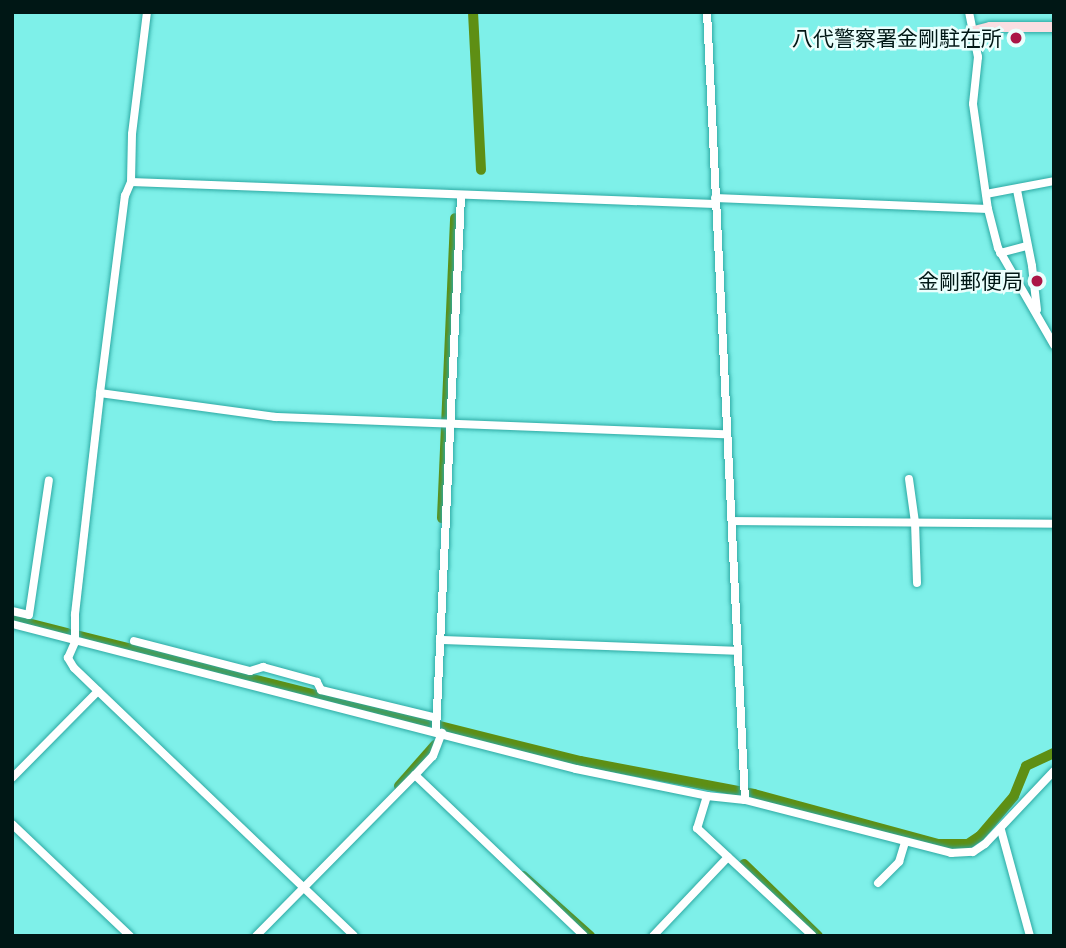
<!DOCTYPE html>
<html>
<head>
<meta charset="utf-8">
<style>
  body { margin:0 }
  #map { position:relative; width:1066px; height:948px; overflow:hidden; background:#7ef0e9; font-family:Lato,"Noto Sans JP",sans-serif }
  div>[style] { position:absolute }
  .canal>* { height:10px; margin:-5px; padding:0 5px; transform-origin:5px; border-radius:5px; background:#5e8f14 }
  .roads { filter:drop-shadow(0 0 2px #2da9a3) drop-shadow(0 0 2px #2da9a3) }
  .street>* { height:8px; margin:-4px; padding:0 4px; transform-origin:4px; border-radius:4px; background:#fff }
  .secondary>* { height:10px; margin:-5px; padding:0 5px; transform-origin:5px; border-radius:5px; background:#fbdee2 }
  .dots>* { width:19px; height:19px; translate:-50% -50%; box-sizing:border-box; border:4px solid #ebfffd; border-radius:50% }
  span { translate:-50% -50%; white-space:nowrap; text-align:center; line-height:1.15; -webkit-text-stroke:5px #ebfffd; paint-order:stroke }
  .poi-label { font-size:21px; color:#001715 }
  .right { translate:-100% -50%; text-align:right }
  .frame { position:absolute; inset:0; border:14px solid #001715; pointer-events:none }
</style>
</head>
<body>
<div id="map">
  <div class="canal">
    <i style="left:473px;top:12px;width:158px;rotate:87.1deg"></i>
    <i style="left:442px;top:518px;width:300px;rotate:-87.5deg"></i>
    <i style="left:12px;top:619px;width:57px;rotate:14.3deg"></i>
    <i style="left:76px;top:635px;width:520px;rotate:14.04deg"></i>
    <i style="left:580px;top:761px;width:177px;rotate:10.7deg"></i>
    <i style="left:754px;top:794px;width:191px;rotate:15.2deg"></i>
    <i style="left:938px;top:844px;width:30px"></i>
    <i style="left:968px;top:844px;width:14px;rotate:-34deg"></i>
    <i style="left:980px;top:836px;width:52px;rotate:-49.6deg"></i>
    <i style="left:1014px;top:796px;width:32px;rotate:-68deg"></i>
    <i style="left:1026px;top:766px;width:31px;rotate:-25deg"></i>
    <i style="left:399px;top:786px;width:55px;rotate:-48.7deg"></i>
    <i style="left:744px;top:864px;width:103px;rotate:44.2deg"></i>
    <i style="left:523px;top:876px;width:90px;rotate:41.8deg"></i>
  </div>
  <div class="roads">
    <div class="street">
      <i style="left:707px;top:12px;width:789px;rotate:87.24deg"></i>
      <i style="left:969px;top:12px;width:46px;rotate:78.7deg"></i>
      <i style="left:978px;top:57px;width:47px;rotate:96.1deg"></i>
      <i style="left:973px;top:104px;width:106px;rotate:81.9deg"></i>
      <i style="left:988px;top:209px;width:40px;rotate:75.6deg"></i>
      <i style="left:998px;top:248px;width:112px;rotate:60deg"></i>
      <i style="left:131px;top:182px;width:584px;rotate:2.16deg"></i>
      <i style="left:1017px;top:190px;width:77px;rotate:78.8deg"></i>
      <i style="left:1032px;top:266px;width:44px;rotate:83.5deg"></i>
      <i style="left:986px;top:194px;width:69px;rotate:-10.8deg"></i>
      <i style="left:715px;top:198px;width:273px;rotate:2.3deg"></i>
      <i style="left:1000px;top:253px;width:27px;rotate:-15deg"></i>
      <i style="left:100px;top:393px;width:177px;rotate:7.8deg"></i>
      <i style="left:275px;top:417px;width:452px;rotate:2.2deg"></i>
      <i style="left:909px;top:479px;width:43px;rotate:82.1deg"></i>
      <i style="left:915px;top:522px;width:61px;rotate:88.1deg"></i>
      <i style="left:732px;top:521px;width:322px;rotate:0.5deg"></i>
      <i style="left:12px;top:611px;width:17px;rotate:13deg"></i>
      <i style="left:29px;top:615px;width:136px;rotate:-81.6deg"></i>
      <i style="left:12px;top:624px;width:582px;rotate:14.42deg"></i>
      <i style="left:576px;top:769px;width:134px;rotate:11.6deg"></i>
      <i style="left:707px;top:796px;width:38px;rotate:6deg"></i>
      <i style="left:745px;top:800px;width:213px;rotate:14.4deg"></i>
      <i style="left:951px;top:853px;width:22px;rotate:-3deg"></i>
      <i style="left:973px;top:852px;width:14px;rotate:-34deg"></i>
      <i style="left:985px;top:844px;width:100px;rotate:-46.6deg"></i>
      <i style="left:440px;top:640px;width:298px;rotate:2.1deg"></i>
      <i style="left:134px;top:641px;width:120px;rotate:14.5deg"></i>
      <i style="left:250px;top:671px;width:14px;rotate:-17deg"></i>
      <i style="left:263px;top:667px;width:56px;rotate:15.5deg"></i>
      <i style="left:317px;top:682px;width:9px;rotate:63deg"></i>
      <i style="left:321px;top:690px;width:119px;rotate:13.6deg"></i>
      <i style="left:98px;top:691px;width:354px;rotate:43.7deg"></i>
      <i style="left:436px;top:731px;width:536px;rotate:-87.32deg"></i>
      <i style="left:415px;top:775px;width:233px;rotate:43.6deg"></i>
      <i style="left:12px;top:778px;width:122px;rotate:-45.3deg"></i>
      <i style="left:98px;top:691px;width:33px;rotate:-136deg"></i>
      <i style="left:74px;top:668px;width:12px;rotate:-121deg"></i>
      <i style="left:68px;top:658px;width:17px;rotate:-66deg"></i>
      <i style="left:75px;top:642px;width:28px;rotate:-90deg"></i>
      <i style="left:75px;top:614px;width:222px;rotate:-83.5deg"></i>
      <i style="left:100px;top:393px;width:199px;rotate:-82.8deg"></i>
      <i style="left:125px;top:196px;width:15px;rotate:-67deg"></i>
      <i style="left:131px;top:182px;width:48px;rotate:-88.8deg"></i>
      <i style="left:132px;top:134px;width:123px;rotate:-83deg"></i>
      <i style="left:707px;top:796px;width:34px;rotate:107deg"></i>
      <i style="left:697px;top:828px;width:158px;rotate:43deg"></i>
      <i style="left:12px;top:824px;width:163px;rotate:43.5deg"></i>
      <i style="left:1001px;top:830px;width:110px;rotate:74.7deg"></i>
      <i style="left:878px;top:883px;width:30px;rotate:-45deg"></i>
      <i style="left:899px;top:862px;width:21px;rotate:-73deg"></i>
      <i style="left:256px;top:936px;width:226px;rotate:-45.4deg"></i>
      <i style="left:415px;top:775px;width:26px;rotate:-47deg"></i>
      <i style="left:433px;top:756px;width:25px;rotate:-69deg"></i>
      <i style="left:653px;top:936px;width:109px;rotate:-46.5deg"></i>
    </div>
    <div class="secondary">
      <i style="left:974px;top:31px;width:16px;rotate:-14deg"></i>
      <i style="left:990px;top:27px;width:64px"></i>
    </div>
  </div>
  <div class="dots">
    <i style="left:1016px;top:38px;background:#aa1646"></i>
    <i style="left:1037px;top:281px;background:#aa1646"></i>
  </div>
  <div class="poi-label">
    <span class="right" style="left:1002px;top:38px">八代警察署金剛駐在所</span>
    <span class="right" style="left:1023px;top:281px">金剛郵便局</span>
  </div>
  <div class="frame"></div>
</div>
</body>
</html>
